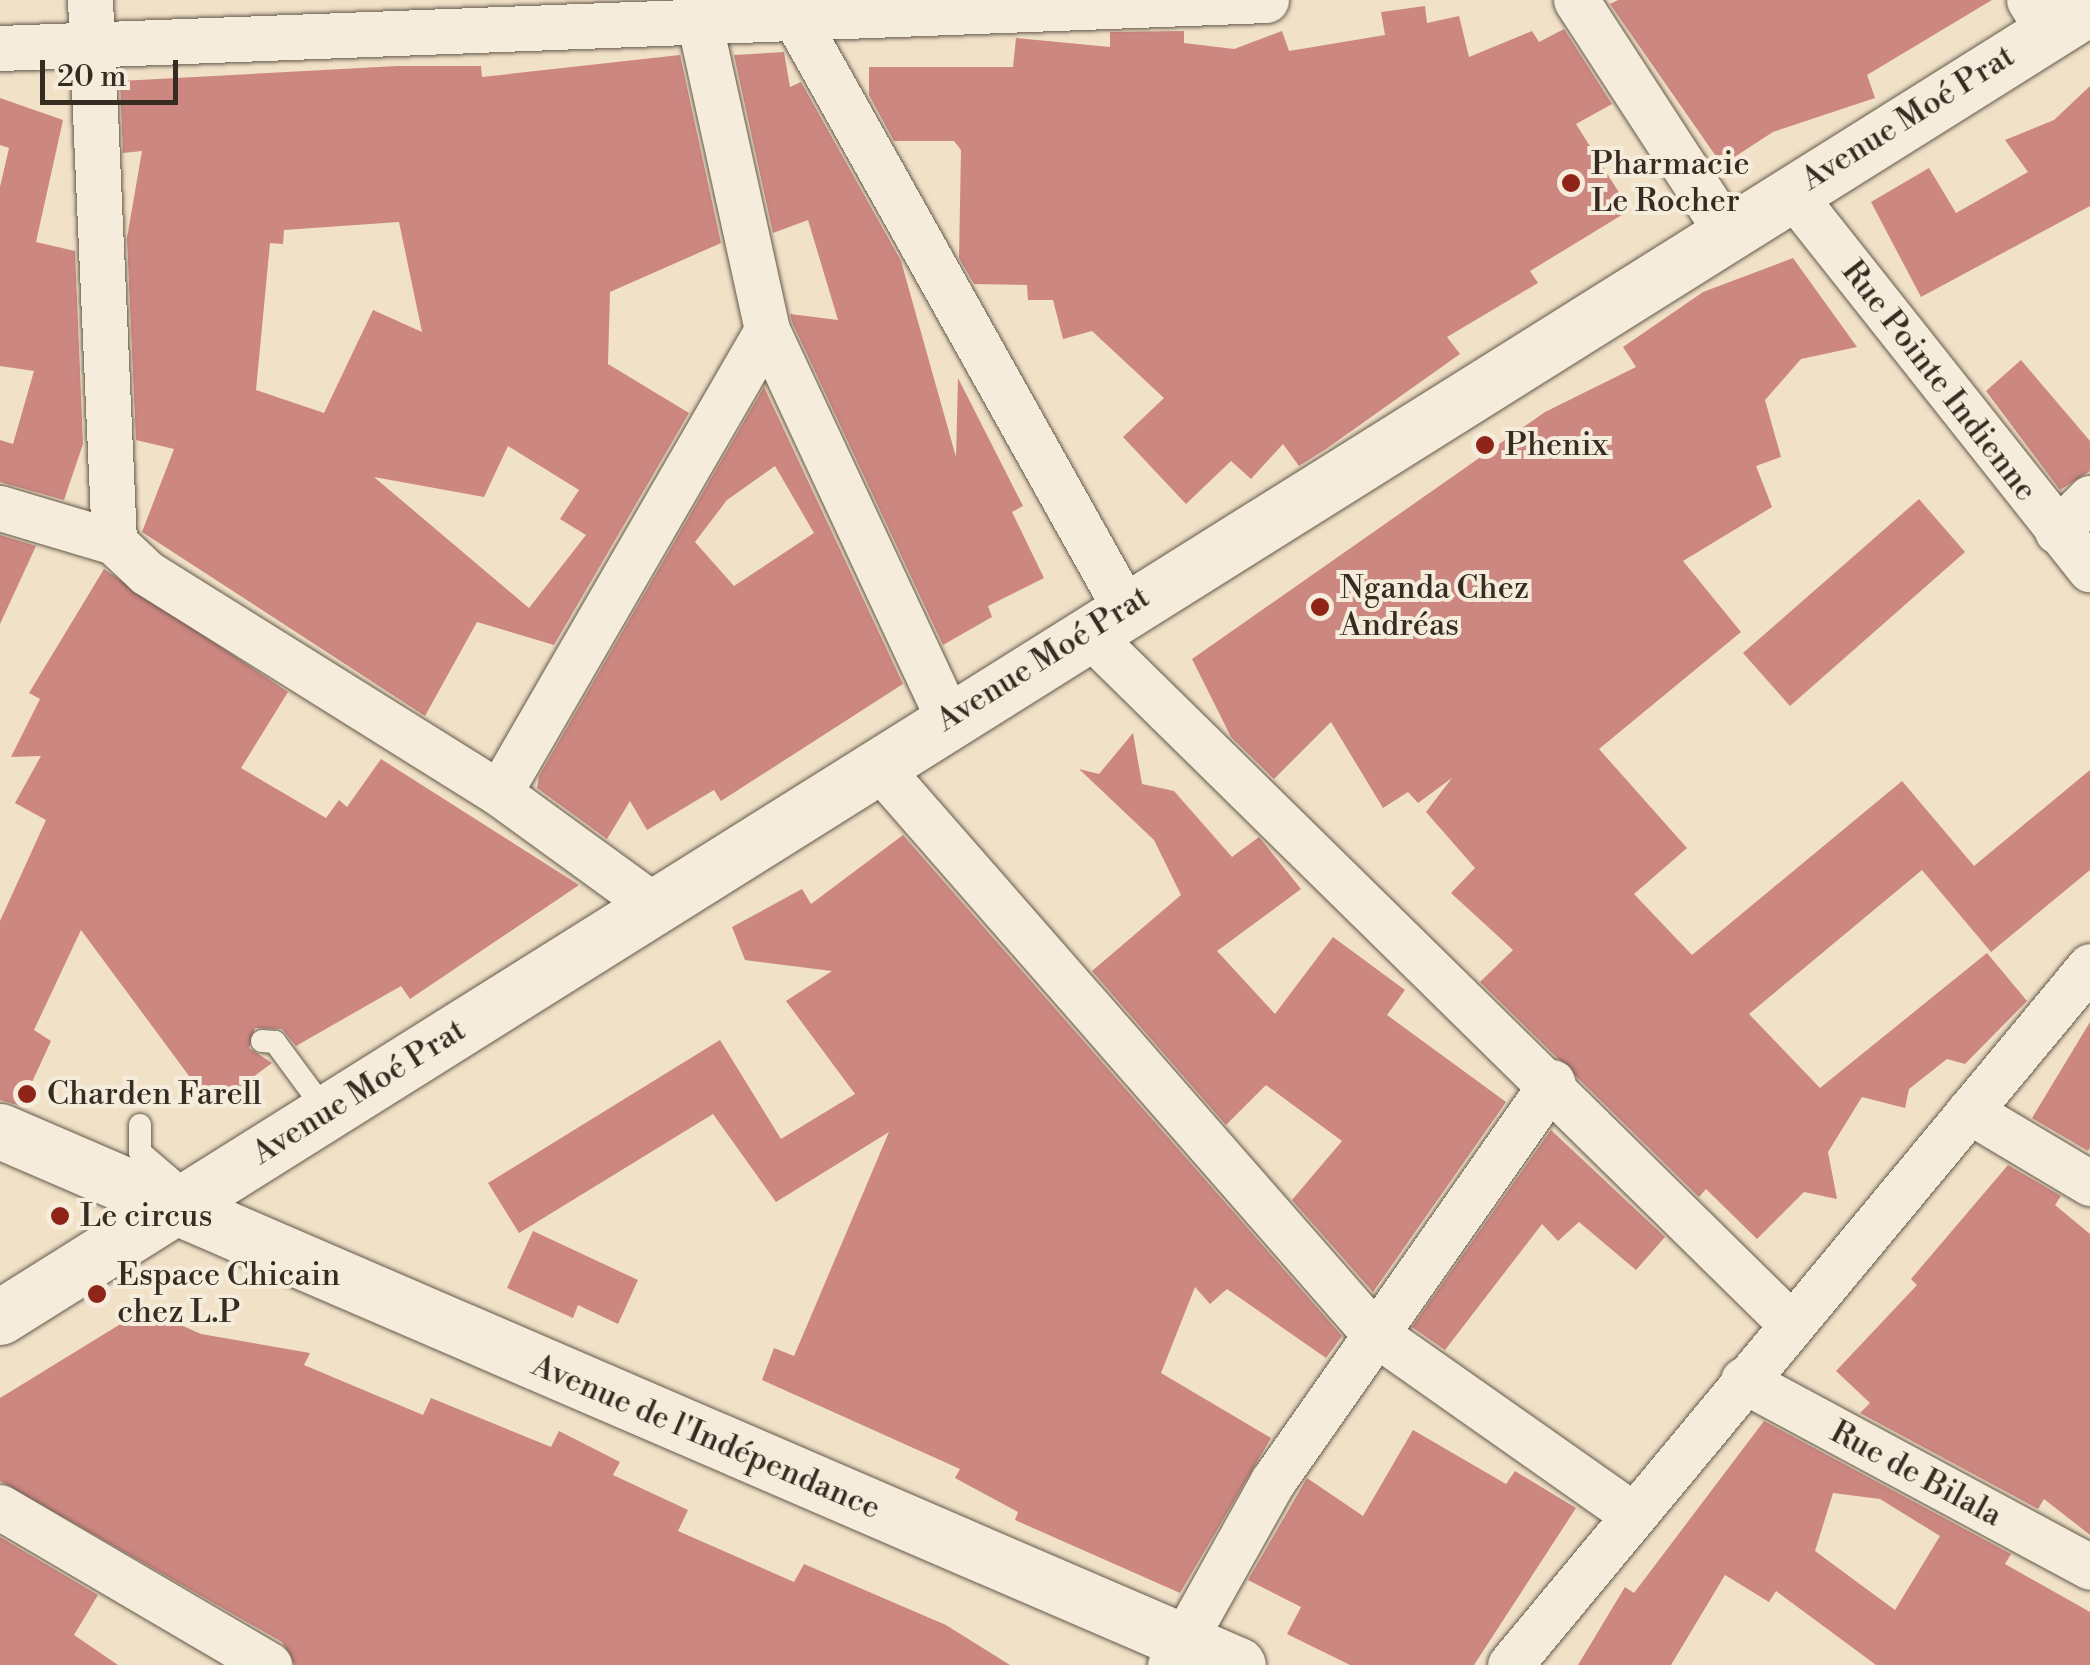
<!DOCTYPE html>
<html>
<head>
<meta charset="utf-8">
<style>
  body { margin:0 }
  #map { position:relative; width:2090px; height:1665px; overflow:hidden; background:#f0e1c7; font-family:"Libre Bodoni",serif }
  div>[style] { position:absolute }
  .building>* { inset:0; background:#cd8781 }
  .roads { filter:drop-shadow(0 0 2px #65594b) drop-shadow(0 0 2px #65594b) }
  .service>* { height:22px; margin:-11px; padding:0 11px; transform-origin:11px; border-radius:11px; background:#f5ecdb }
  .minor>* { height:45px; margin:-22.5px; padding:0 22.5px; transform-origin:22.5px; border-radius:22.5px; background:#f5ecdb }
  .tertiary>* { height:55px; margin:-27.5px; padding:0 27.5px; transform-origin:27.5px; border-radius:27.5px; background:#f5ecdb }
  .dots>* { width:28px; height:28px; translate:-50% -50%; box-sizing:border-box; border:5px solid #f5ecdb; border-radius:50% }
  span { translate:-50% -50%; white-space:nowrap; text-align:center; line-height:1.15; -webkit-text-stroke:8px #f5ecdb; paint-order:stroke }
  .street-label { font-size:32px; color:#372c22 }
  .poi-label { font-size:32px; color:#372c22 }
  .left { translate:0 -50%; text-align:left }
  .scale { position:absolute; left:40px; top:60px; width:138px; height:45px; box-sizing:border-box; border:5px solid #372c22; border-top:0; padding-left:12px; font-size:30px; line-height:35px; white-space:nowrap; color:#372c22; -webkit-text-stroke:8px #f5ecdb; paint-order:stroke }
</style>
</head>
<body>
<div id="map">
  <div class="building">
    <i style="clip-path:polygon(1618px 0,1992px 0,1867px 75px,1875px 98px,1773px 132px,1722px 165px,1610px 4px)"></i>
    <i style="clip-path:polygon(1425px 6px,1427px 23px,1459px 16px,1469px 57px,1532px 31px,1539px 42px,1564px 29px,1612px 104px,1576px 124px,1630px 210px,1530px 271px,1538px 283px,1447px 337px,1460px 354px,1326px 449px,1299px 466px,1283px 444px,1251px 479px,1231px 461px,1186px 504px,1123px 437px,1164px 398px,1092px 331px,1063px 339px,1053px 300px,1028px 300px,1027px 285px,974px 284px,959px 258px,961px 150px,954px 141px,894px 141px,869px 95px,869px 67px,1013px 67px,1016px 38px,1110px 47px,1110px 32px,1184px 31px,1184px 43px,1234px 49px,1282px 31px,1289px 51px,1385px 35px,1381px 12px)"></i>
    <i style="clip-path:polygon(784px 52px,790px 87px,801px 82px,901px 261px,956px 457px,958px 378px,1023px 506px,1012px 512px,1044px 578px,988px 606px,992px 617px,943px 645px,792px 322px,790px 314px,838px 320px,808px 220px,773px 233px,734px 55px)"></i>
    <i style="clip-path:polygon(evenodd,680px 55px,721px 243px,610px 292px,608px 364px,689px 413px,554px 645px,477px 622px,425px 716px,142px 532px,174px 449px,136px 440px,127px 238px,142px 151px,123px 153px,120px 81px,397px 66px,481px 66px,482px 77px,680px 55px,399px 222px,422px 332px,373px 310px,324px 413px,256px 390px,270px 243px,283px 244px,284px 230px,399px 222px,680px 55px,508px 446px,579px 490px,560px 519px,586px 535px,529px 608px,374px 477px,484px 497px,508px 446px)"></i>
    <i style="clip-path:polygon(2090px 86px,2090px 206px,1921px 297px,1871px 202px,1929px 168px,1956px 213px,2028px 172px,2005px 140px,2054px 120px)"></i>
    <i style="clip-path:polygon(0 98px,63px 120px,36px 242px,75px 251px,83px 444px,64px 500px,0 482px,0 440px,13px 444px,34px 371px,0 366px,0 187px,9px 148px,0 145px)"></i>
    <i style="clip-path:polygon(1793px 258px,1857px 347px,1801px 359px,1765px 400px,1781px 457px,1756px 466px,1772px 507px,1683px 561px,1741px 632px,1599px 749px,1687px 848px,1634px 894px,1692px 955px,1902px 781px,1974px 866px,2090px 770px,2090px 870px,1991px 952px,1922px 870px,1749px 1014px,1820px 1088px,1987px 953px,2027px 1001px,1965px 1064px,1947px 1059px,1909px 1089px,1905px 1108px,1862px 1097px,1828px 1152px,1837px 1199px,1804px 1192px,1757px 1239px,1706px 1189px,1699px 1197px,1480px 982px,1513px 950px,1451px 893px,1475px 868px,1426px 812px,1452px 778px,1418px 803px,1408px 792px,1383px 808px,1331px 722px,1274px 779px,1231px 737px,1192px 659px,1545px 412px,1636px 367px,1623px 347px,1703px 292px)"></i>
    <i style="clip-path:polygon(2021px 360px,2090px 441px,2090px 471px,2060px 490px,1986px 391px)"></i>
    <i style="clip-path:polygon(evenodd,764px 387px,903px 684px,721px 801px,714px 790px,647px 830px,630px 801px,607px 839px,537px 788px,539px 776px,764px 387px,775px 466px,814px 533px,734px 586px,695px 542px,727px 500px,775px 466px)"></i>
    <i style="clip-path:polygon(1919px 499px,1965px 552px,1790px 706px,1743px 653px)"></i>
    <i style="clip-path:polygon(0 535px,36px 546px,0 624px)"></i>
    <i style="clip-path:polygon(104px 569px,288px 692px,241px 768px,326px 818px,339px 800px,347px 807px,381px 759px,579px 885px,410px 999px,401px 986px,296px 1046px,282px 1029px,255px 1028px,249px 1048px,272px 1063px,212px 1107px,81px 930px,34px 1030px,51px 1041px,21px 1106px,0 1100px,0 921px,46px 820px,15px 803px,41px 756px,11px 757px,40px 699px,29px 693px)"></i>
    <i style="clip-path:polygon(1133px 733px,1142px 784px,1174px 791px,1232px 857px,1259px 837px,1301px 889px,1217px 951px,1275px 1014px,1333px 937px,1405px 990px,1387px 1015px,1506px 1102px,1373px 1292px,1292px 1200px,1342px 1141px,1266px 1085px,1226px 1125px,1092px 971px,1181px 895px,1154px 840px,1079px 769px,1099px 774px)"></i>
    <i style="clip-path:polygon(903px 835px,1342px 1336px,1326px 1358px,1227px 1289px,1210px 1304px,1195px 1287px,1161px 1373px,1271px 1438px,1180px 1593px,1015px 1520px,1018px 1512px,955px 1478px,960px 1469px,762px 1380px,774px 1348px,794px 1356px,889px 1132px,776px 1202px,713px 1114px,519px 1233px,488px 1183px,720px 1040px,781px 1139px,855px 1094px,786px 1001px,832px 971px,745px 960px,732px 927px,802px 889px,811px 904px)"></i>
    <i style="clip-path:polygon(2090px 1022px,2090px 1148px,2088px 1151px,2032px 1118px)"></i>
    <i style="clip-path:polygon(1551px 1130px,1665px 1237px,1636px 1270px,1579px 1222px,1558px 1241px,1542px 1224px,1445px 1350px,1412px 1327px)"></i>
    <i style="clip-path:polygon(2008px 1165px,2061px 1196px,2055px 1205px,2090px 1234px,2090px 1535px,2044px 1499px,2038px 1509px,1860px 1413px,1870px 1403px,1836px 1371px,1917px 1285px,1911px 1279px)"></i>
    <i style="clip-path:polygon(533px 1231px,638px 1280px,618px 1324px,578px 1305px,573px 1318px,507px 1288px)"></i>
    <i style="clip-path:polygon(145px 1309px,201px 1334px,310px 1353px,304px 1365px,423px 1415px,431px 1398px,551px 1447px,559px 1431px,620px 1462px,613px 1475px,688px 1510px,678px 1531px,794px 1582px,804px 1564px,946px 1625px,1010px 1665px,295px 1665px,282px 1642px,0 1481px,0 1398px)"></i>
    <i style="clip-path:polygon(evenodd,1764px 1421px,2011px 1554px,2005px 1564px,2090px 1612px,2090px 1665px,1876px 1665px,1776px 1591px,1769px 1602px,1725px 1575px,1671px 1665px,1578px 1665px,1625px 1587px,1634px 1593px,1764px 1421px,1833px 1493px,1880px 1499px,1940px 1536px,1895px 1610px,1815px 1551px,1833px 1493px)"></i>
    <i style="clip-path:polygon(1413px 1430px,1506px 1484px,1515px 1471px,1576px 1508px,1474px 1665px,1350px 1665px,1287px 1634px,1301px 1607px,1248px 1580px,1307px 1478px,1363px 1516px)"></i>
    <i style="clip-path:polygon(0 1537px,98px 1595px,74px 1635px,118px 1665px,0 1665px)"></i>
  </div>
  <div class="roads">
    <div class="service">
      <i style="left:262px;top:1041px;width:13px;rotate:4deg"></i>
      <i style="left:275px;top:1042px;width:89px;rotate:53.6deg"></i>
      <i style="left:140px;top:1125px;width:27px;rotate:90deg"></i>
      <i style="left:140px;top:1152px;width:58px;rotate:40.8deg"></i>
    </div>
    <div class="minor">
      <i style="left:90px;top:0;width:543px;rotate:87.46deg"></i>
      <i style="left:1576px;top:0;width:275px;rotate:57deg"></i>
      <i style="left:2029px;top:0;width:36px;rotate:58deg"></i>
      <i style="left:798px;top:23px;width:670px;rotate:60.8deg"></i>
      <i style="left:700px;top:25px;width:312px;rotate:77.6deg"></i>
      <i style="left:767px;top:330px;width:428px;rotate:65deg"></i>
      <i style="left:0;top:48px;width:1267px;rotate:-2.17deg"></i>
      <i style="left:1790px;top:191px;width:483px;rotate:51.6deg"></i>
      <i style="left:0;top:508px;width:119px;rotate:16.6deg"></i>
      <i style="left:114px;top:542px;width:45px;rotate:43.2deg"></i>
      <i style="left:147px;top:573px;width:415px;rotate:32deg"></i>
      <i style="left:499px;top:793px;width:189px;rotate:36deg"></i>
      <i style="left:2057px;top:531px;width:47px;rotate:-45deg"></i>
      <i style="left:1088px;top:633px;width:986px;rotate:44.51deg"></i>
      <i style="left:877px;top:765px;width:752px;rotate:48.83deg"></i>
      <i style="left:1372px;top:1331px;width:318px;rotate:35.1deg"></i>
      <i style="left:499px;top:793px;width:535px;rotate:-59.94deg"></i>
      <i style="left:1969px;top:1111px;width:141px;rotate:30.8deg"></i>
      <i style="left:1743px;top:1380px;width:394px;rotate:28.3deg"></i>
      <i style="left:0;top:1507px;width:312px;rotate:30.4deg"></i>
      <i style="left:1170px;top:1665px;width:211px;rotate:-60.8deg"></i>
      <i style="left:1273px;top:1481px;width:487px;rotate:-55deg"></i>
      <i style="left:1510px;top:1665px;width:908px;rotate:-50.32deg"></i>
    </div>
    <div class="tertiary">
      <i style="left:0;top:1131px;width:1348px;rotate:23.33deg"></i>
      <i style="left:0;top:1317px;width:2467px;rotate:-32.08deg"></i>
    </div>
  </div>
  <div class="dots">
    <i style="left:1571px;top:183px;background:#8f2418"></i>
    <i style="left:1485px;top:445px;background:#8f2418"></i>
    <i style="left:1320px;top:607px;background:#8f2418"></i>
    <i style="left:27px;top:1094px;background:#8f2418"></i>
    <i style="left:60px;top:1216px;background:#8f2418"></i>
    <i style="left:97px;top:1294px;background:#8f2418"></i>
  </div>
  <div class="street-label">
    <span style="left:1908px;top:118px;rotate:-32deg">Avenue Moé Prat</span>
    <span style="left:1939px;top:381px;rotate:52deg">Rue Pointe Indienne</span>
    <span style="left:1043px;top:659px;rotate:-32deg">Avenue Moé Prat</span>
    <span style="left:359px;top:1092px;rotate:-32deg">Avenue Moé Prat</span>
    <span style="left:706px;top:1437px;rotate:23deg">Avenue de l'Indépendance</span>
    <span style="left:1916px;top:1474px;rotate:28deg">Rue de Bilala</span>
  </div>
  <div class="poi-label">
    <span class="left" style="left:1591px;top:183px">Pharmacie<br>Le Rocher</span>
    <span class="left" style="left:1505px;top:445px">Phenix</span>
    <span class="left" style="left:1340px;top:607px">Nganda Chez<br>Andréas</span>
    <span class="left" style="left:47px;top:1094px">Charden Farell</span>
    <span class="left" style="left:80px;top:1216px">Le circus</span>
    <span class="left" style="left:117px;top:1294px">Espace Chicain<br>chez L.P</span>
  </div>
  <div class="scale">20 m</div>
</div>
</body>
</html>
